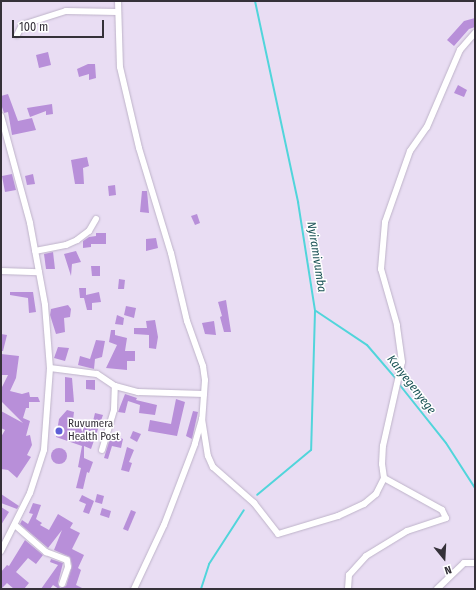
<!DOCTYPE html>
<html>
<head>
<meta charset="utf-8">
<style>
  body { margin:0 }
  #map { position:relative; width:476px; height:590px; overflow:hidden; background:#e9ddf3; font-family:"Fira Sans Condensed",sans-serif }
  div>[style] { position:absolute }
  .stream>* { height:2px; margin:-1px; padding:0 1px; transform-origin:1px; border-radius:1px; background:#51d5db }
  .building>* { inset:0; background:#b88fd9 }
  .round { border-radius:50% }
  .roads { filter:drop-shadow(0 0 1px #beb3c9) drop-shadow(0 0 1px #beb3c9) }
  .street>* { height:6px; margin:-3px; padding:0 3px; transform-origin:3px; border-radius:3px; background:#fff }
  .dots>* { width:11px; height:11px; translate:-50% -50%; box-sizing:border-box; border:2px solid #fff; border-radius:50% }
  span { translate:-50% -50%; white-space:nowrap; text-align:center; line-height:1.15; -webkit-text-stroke:3px #fff; paint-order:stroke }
  .poi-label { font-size:11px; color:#353139 }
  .left { translate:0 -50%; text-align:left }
  .water-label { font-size:12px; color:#175053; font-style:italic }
  .frame { position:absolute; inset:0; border:2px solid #353139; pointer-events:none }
  .north { position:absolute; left:424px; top:538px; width:40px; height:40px; -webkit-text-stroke:3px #fff; paint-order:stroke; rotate:162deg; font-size:11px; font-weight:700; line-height:16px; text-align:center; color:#353139 }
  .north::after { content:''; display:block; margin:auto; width:14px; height:18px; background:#353139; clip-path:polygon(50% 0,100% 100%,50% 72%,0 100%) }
  .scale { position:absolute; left:12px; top:20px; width:92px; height:18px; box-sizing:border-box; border:2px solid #353139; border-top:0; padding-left:5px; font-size:12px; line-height:14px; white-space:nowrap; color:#353139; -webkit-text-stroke:3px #fff; paint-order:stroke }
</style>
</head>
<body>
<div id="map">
  <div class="stream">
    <i style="left:255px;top:1px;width:206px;rotate:77.9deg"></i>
    <i style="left:298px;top:202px;width:110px;rotate:81.1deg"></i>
    <i style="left:315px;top:311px;width:139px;rotate:91.6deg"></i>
    <i style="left:311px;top:450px;width:70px;rotate:140.2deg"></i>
    <i style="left:316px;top:311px;width:61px;rotate:33.7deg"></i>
    <i style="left:367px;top:345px;width:46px;rotate:49.4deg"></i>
    <i style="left:399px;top:384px;width:75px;rotate:51.5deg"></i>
    <i style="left:446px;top:443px;width:54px;rotate:57.2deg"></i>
    <i style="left:201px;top:589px;width:26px;rotate:-72deg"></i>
    <i style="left:209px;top:564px;width:64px;rotate:-57.1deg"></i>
  </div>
  <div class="building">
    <i style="clip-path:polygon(475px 18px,475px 27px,469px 29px,454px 46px,447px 40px,464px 21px)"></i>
    <i style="clip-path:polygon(48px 52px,51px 65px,39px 68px,36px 55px)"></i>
    <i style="clip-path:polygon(88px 64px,95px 64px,96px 78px,89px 80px,89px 74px,79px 77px,77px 69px)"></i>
    <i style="clip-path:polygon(458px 85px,467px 90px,464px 97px,454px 93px)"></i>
    <i style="clip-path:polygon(8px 94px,18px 121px,32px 118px,36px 130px,12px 135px,8px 112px,4px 113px,1px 104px,1px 96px)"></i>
    <i style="clip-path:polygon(52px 104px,53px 114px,46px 115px,46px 111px,30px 117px,27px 108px)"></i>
    <i style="clip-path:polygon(87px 157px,89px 166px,83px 168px,84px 184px,75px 184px,71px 160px)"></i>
    <i style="clip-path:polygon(12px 174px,16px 190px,5px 192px,2px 176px)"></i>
    <i style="clip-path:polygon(33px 174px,35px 184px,27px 185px,25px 176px)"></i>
    <i style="clip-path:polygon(115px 185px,116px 195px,109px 196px,108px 186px)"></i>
    <i style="clip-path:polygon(142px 191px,147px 191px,149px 213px,140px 212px)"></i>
    <i style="clip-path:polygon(197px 214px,200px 223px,195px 225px,191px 216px)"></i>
    <i style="clip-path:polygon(96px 233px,106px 233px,106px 244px,91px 244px,91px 247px,83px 248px,83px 241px,89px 237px,96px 236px)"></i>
    <i style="clip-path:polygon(156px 238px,158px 248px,146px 251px,146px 239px)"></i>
    <i style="clip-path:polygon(76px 251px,81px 262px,72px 264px,71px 276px,64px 254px)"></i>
    <i style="clip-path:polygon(53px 252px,55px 269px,46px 269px,44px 254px)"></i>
    <i style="clip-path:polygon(91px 266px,100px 266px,100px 276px,92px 276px)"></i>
    <i style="clip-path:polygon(119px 279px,125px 280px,124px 289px,118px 289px)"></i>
    <i style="clip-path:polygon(79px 288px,86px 288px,86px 295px,99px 292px,101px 302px,92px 303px,92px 310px,87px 310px,84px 298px,80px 298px)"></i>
    <i style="clip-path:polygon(10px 292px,33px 292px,36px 312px,29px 313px,28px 298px,10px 295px)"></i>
    <i style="clip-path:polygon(226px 300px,231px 332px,224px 332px,220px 317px,222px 316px,218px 302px)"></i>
    <i style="clip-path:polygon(68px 305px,71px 309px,70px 317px,64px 318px,65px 332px,56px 334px,50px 315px,51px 309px)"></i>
    <i style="clip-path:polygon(126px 306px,136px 308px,134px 318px,124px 315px)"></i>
    <i style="clip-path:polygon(117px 315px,124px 318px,123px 325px,115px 324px)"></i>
    <i style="clip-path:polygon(155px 320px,158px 337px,156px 349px,149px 348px,149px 335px,134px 334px,134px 328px,147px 328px,146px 321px)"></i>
    <i style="clip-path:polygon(214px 321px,216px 335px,205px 334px,202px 323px)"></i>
    <i style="clip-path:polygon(111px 330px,115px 330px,115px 335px,127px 338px,125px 351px,135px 351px,135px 361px,127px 361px,127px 370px,106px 368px,117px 345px,109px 342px)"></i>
    <i style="clip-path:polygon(1px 334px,7px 335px,3px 351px,1px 351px)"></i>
    <i style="clip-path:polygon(96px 340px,105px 341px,102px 357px,95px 359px,94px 369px,78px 365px,80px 356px,90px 359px)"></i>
    <i style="clip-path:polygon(58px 347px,69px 348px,65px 361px,54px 358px)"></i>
    <i style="clip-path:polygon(1px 354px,19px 356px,16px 378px,10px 391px,22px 394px,29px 392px,30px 397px,38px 397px,40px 402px,29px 402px,29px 408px,26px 408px,23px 418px,30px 421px,26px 436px,30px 435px,32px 445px,27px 455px,31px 457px,17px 478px,8px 470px,1px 469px,1px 437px,5px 430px,1px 428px,1px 411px,23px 423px,1px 401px,1px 389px,8px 375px,1px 375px)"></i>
    <i style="clip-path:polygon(65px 377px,72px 378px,74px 402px,65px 402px)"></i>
    <i style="clip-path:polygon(86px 380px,95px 380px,95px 390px,86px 389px)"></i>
    <i style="clip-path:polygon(125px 394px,137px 398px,136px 400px,157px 405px,155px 415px,139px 413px,140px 405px,128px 401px,125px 413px,118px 412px)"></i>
    <i style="clip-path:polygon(176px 399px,185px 402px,177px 436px,148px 431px,150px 420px,171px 424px)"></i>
    <i style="clip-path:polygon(67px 410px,74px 412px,73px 420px,92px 425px,95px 413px,103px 415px,91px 449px,84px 446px,84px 458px,93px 462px,89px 473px,87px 472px,83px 489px,76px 488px,81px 468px,78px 467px,82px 446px,56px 437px,59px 419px)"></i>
    <i style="clip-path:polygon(193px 411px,198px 412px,192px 439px,186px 436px)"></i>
    <i style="clip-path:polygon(133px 431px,141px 434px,137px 442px,130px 438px)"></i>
    <i style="clip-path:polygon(111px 435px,123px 439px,121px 448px,112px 446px,108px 459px,104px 458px)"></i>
    <i style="clip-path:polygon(127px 447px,134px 450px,129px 462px,132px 463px,129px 472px,121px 470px)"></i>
    <i class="round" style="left:51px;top:448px;width:16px;height:16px"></i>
    <i style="clip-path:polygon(1px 494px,19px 506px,17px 509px,1px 503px)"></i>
    <i style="clip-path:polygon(97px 494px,104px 496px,102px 504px,95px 502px)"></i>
    <i style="clip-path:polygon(82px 495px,94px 501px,89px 514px,83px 512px,86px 504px,79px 501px)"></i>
    <i style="clip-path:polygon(33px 503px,41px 505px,36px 519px,42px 523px,40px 525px,49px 530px,58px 514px,73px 523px,70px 528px,80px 533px,72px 549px,84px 555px,78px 568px,81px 570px,76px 585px,84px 589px,59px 589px,53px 585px,50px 589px,41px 589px,58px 565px,50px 562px,51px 559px,63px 563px,58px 583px,60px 588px,66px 586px,72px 566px,70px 557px,54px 550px,62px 530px,48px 548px,20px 524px,22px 520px,28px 524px,33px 514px,29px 513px)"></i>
    <i style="clip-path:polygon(1px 507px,9px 512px,1px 525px)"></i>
    <i style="clip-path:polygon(102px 508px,111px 511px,109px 518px,100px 515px)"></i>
    <i style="clip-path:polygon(131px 510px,136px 512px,128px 531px,123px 529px)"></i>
    <i style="clip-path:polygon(25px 540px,43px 555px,36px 564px,28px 558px,16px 572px,29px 583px,24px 589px,14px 589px,7px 583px,1px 589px,1px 572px,7px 565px,9px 566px)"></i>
  </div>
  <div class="roads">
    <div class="street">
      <i style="left:118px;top:1px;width:66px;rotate:88.3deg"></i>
      <i style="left:120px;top:67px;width:83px;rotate:76.8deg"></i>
      <i style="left:139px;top:148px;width:110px;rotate:73.1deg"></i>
      <i style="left:171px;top:253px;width:70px;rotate:76.8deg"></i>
      <i style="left:187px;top:321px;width:48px;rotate:70.4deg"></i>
      <i style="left:203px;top:366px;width:14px;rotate:82deg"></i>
      <i style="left:205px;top:380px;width:39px;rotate:94deg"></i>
      <i style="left:202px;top:419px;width:26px;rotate:106deg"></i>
      <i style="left:195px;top:444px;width:87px;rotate:110.9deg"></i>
      <i style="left:164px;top:525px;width:71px;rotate:115.1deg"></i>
      <i style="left:17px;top:35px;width:11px;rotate:-63deg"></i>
      <i style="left:22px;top:25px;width:46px;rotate:-17.7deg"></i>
      <i style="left:66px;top:11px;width:51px;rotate:1.1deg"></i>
      <i style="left:1px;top:116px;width:111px;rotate:74.8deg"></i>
      <i style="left:30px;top:223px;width:83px;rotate:79.6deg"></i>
      <i style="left:45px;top:305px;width:63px;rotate:85.5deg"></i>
      <i style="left:50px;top:368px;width:82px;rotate:94.2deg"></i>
      <i style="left:44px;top:450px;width:45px;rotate:108deg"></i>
      <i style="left:30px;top:493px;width:65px;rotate:116.6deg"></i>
      <i style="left:35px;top:251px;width:32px;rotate:-11deg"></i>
      <i style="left:66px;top:245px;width:12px;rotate:-24deg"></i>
      <i style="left:77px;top:240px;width:15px;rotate:-37deg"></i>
      <i style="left:89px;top:231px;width:14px;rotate:-60deg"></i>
      <i style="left:1px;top:271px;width:38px;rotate:2deg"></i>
      <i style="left:50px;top:368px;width:47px;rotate:7.3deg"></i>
      <i style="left:97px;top:374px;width:22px;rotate:34deg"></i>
      <i style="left:115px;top:386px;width:24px;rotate:15deg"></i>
      <i style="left:138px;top:392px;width:66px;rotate:1.7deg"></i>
      <i style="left:202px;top:419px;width:37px;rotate:81deg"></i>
      <i style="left:208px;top:456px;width:12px;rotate:66deg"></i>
      <i style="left:213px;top:467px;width:55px;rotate:41.3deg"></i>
      <i style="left:254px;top:503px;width:39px;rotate:52deg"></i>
      <i style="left:278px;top:534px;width:63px;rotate:-16.7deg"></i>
      <i style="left:338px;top:516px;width:29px;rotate:-25deg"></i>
      <i style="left:364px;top:504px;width:16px;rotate:-40deg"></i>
      <i style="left:376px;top:494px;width:18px;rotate:-63deg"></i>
      <i style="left:384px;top:478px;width:14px;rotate:-98deg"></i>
      <i style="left:382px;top:464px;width:18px;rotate:-87deg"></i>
      <i style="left:383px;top:446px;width:86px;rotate:-77.3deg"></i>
      <i style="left:402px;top:362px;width:37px;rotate:-98deg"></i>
      <i style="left:397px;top:325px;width:58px;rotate:-105.9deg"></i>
      <i style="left:381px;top:269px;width:47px;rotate:-85.1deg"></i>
      <i style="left:385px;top:222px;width:75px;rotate:-70.6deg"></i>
      <i style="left:410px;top:151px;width:29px;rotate:-55deg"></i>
      <i style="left:427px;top:127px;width:84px;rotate:-66.8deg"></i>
      <i style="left:460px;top:50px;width:23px;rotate:-49deg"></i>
      <i style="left:102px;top:450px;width:42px;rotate:-73.3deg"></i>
      <i style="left:114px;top:410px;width:24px;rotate:-88deg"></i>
      <i style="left:16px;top:526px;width:40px;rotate:41deg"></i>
      <i style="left:46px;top:552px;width:22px;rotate:21deg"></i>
      <i style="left:67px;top:560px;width:7px;rotate:82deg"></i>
      <i style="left:68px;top:567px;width:18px;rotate:109deg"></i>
      <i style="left:348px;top:589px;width:14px;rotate:-86deg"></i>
      <i style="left:349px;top:575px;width:25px;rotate:-48deg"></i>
      <i style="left:366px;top:556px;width:48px;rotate:-31.4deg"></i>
      <i style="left:407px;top:531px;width:41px;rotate:-18.4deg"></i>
      <i style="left:446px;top:518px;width:9px;rotate:-117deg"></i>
      <i style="left:442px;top:510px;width:66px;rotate:-151.1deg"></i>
      <i style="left:437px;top:589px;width:37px;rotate:-44deg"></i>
      <i style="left:464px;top:563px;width:11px"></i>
    </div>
  </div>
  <div class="dots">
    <i style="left:59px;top:431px;background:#5e5fd7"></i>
  </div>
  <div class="poi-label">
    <span class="left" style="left:68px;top:431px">Ruvumera<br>Health Post</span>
  </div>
  <div class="water-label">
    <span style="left:316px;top:257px;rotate:81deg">Nyiramivumba</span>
    <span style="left:411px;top:385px;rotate:52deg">Kanyegenyege</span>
  </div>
  <div class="frame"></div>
  <div class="north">N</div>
  <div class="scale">100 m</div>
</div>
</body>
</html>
